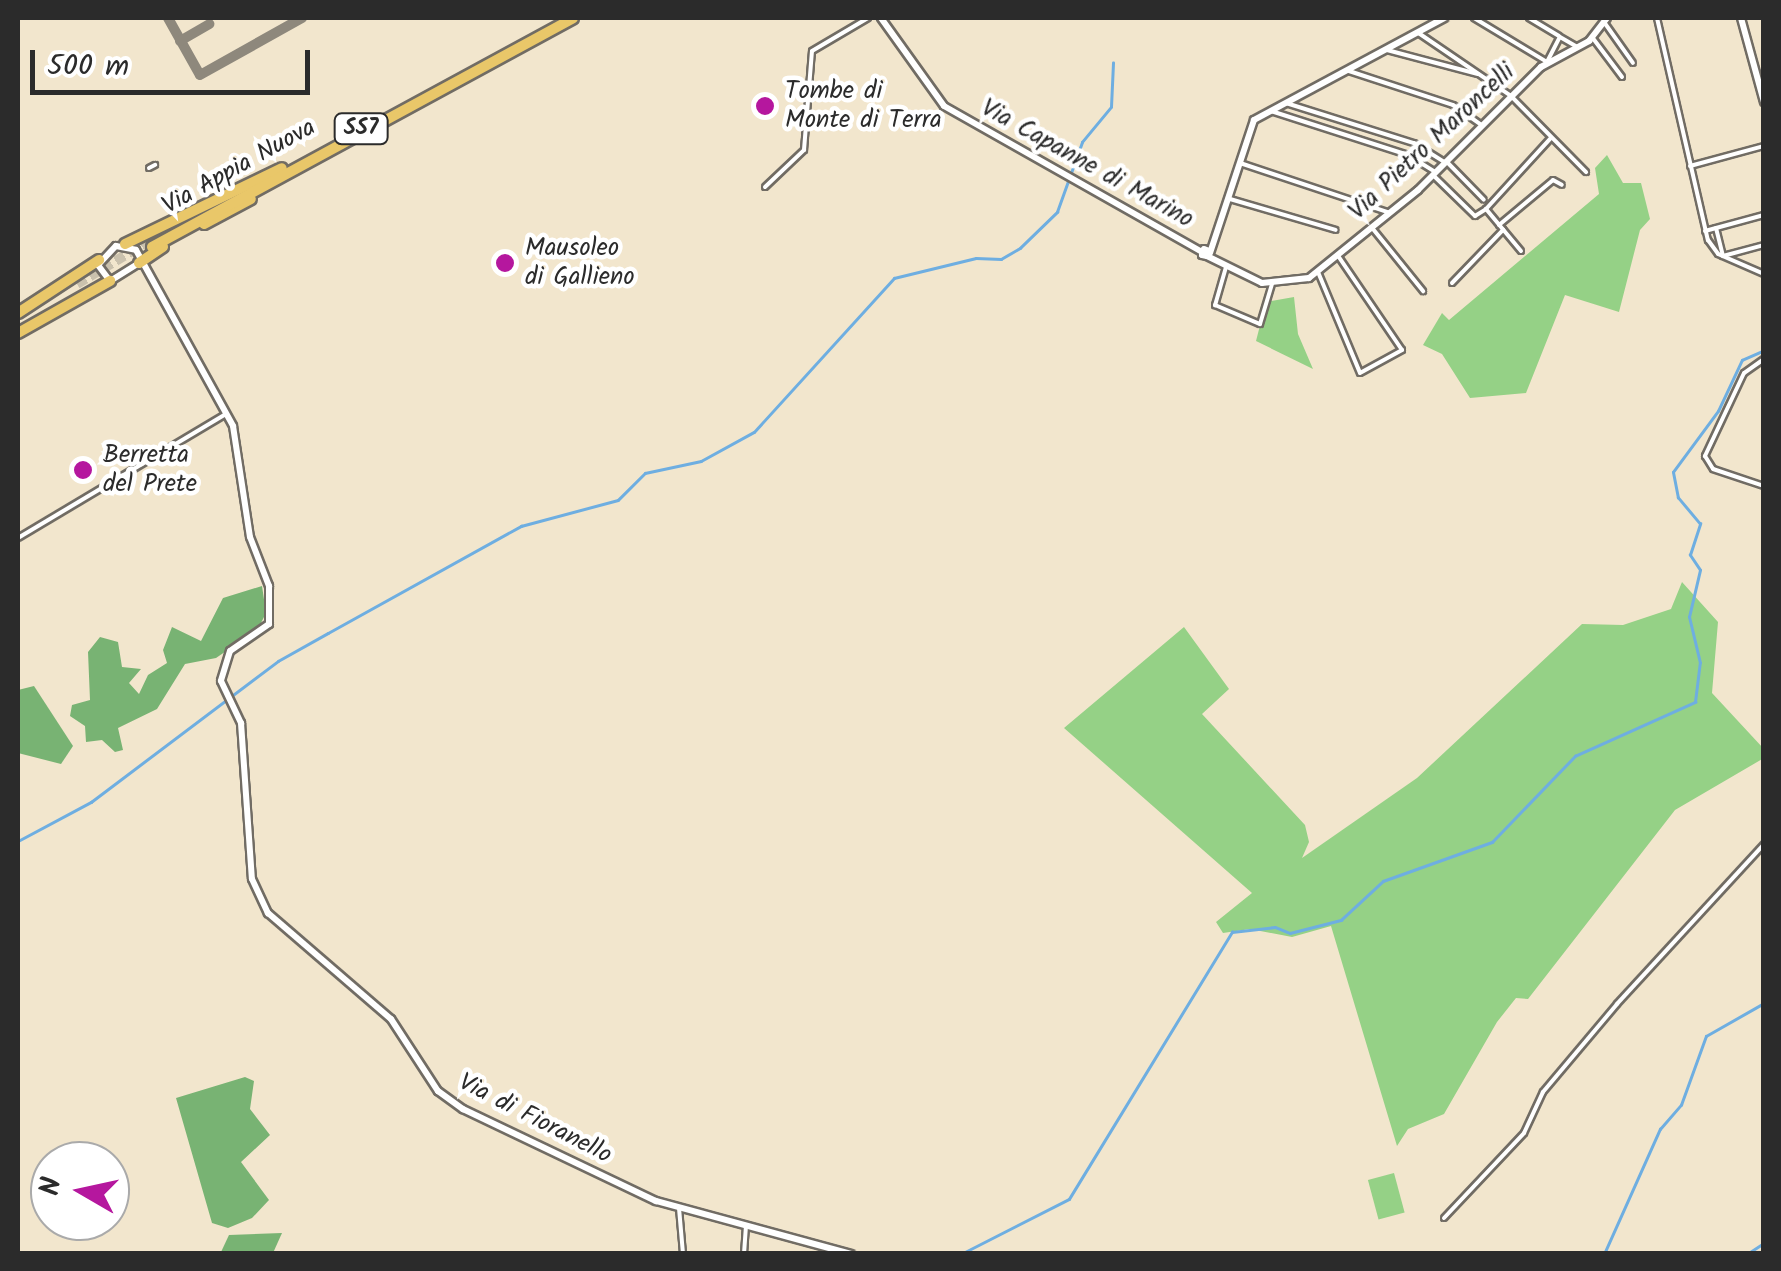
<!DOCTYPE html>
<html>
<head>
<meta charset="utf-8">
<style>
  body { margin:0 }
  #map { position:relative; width:1781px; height:1271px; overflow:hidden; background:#f2e6cd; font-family:Kalam,sans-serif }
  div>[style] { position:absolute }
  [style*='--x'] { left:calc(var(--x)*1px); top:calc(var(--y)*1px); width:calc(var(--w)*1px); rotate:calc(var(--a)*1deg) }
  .green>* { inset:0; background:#95d186; transform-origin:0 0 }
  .forest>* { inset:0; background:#78b373 }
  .stream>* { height:2.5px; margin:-1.25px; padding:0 1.25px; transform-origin:1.25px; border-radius:1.25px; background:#6eaee1 }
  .taxiway>* { height:10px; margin:-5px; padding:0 5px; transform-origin:5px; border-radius:5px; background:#8e887c }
  .primary-tunnel>* { height:10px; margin-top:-5px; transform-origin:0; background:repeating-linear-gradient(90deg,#cac1ad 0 10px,transparent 0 15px) }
  .roads { filter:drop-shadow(2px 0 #716c64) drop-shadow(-2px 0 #716c64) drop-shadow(0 2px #716c64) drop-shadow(0 -2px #716c64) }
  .minor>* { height:4px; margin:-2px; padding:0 2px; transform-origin:2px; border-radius:2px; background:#fff }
  .tertiary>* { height:6px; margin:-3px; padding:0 3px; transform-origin:3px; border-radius:3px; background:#fff }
  .primary>* { height:10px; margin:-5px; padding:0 5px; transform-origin:5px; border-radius:5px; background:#e9c769 }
  .dots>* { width:28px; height:28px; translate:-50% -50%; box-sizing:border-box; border:5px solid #fff; border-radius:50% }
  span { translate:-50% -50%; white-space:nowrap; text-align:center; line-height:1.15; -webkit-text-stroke:9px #fff; paint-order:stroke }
  .shield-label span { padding:2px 8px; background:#fff; border:2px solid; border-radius:8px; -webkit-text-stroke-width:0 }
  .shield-label { font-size:22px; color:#2b2b2b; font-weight:700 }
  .poi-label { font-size:25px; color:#2b2b2b }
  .left { translate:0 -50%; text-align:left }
  .street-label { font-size:25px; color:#2b2b2b }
  .frame { position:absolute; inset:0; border:20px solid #2b2b2b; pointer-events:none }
  .north { position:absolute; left:30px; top:1141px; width:100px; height:100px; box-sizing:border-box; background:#fff; border:2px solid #aaa; border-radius:50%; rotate:279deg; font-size:28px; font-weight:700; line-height:40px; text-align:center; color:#2b2b2b }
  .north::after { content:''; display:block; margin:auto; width:35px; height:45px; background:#b5179e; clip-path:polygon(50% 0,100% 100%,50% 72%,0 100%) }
  .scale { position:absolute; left:30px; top:50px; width:280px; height:45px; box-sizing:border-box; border:5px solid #2b2b2b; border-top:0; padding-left:12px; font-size:30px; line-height:35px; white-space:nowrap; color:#2b2b2b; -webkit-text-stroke:8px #fff; paint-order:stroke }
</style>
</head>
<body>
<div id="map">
  <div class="green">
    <div style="clip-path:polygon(1607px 155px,1623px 183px,1641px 183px,1650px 219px,1640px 230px,1619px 312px,1565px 295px,1526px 393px,1470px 398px,1442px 354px,1423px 345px,1442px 313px,1449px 320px,1599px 194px,1595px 168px)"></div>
    <div style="clip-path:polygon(1294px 297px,1298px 334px,1313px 369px,1256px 341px,1266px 302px)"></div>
    <div style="clip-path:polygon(1682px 582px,1718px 622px,1712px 693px,1763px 748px,1764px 758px,1675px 810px,1528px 999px,1516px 998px,1497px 1022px,1444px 1114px,1408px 1129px,1397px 1146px,1331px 926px,1292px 937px,1250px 929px,1223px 933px,1216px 922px,1252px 893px,1064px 728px,1184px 627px,1229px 689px,1202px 714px,1305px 825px,1309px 842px,1302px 858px,1417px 778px,1582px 624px,1623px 625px,1671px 609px)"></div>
    <div style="left:1394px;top:1173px;width:41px;height:27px;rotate:75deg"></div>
  </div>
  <div class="forest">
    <div style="clip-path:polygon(262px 586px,266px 613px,258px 629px,216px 658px,185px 664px,157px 709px,118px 728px,123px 750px,115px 752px,102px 740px,86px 742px,85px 726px,70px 716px,72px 705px,90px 700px,88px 652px,100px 637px,118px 642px,122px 667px,141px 669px,129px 683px,139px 694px,148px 675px,167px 663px,163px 650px,172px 627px,201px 641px,223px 598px)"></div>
    <div style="clip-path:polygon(34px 686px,73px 746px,61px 764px,18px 753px,18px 690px)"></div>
    <div style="clip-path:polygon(245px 1077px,254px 1081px,250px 1109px,270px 1135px,241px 1162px,269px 1200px,252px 1218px,228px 1228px,212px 1223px,176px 1098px)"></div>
    <div style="clip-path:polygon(282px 1233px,273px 1253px,221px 1252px,229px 1235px)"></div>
  </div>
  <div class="stream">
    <div style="--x:18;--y:841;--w:83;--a:-28.1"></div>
    <div style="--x:91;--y:802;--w:234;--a:-37"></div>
    <div style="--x:278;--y:661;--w:57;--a:-29.2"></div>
    <div style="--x:328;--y:633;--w:221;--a:-29"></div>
    <div style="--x:521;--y:526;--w:100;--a:-15"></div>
    <div style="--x:618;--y:500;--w:38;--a:-45"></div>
    <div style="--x:645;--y:473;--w:57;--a:-12.1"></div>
    <div style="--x:701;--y:461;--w:60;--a:-28.7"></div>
    <div style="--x:754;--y:432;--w:208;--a:-47.7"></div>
    <div style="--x:894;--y:278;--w:84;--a:-13.7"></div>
    <div style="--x:976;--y:258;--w:25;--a:2"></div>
    <div style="--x:1001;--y:259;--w:22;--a:-30"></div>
    <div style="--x:1020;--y:248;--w:52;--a:-44.2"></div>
    <div style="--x:1057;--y:212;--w:74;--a:-70.3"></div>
    <div style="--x:1082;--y:142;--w:45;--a:-50.4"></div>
    <div style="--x:1111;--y:107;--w:44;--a:-87.4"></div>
    <div style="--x:961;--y:1254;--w:121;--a:-27"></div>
    <div style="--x:1069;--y:1199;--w:313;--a:-58.6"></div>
    <div style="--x:1232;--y:932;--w:43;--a:-6.6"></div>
    <div style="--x:1275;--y:927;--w:16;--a:22"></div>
    <div style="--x:1290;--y:933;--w:53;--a:-14.3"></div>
    <div style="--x:1341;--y:920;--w:57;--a:-42.9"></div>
    <div style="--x:1383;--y:881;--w:116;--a:-19.7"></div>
    <div style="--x:1492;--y:842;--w:120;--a:-46"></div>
    <div style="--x:1575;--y:756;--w:132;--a:-24.2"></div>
    <div style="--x:1695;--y:702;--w:39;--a:-83"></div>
    <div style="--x:1700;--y:663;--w:47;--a:-103.4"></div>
    <div style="--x:1689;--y:617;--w:48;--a:-76.8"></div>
    <div style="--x:1700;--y:570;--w:18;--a:-124"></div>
    <div style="--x:1690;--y:555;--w:33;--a:-72"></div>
    <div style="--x:1700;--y:524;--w:34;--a:-130"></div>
    <div style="--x:1678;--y:498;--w:26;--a:-101"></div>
    <div style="--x:1673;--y:472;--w:76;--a:-53.6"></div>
    <div style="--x:1718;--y:411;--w:56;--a:-64.8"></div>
    <div style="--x:1742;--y:360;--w:24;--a:-24"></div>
    <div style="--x:1604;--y:1254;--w:137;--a:-65.9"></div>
    <div style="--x:1660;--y:1129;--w:32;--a:-49"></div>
    <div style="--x:1681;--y:1105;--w:73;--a:-70.1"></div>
    <div style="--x:1706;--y:1036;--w:67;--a:-29.6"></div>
    <div style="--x:1747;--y:1254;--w:20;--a:-33"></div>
  </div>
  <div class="taxiway">
    <div style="--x:168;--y:18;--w:65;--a:60.7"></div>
    <div style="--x:200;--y:75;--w:117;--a:-29.2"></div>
    <div style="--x:180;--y:41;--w:34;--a:-30"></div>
  </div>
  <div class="primary-tunnel">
    <div style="--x:77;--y:284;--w:84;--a:-30.8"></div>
  </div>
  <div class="roads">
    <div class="minor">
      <div style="--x:1474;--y:18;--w:85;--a:31.1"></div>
      <div style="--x:1547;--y:62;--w:28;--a:-63"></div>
      <div style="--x:1560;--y:37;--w:20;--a:30"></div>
      <div style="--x:1529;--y:18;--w:35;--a:31"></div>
      <div style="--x:1657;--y:18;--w:228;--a:77.1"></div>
      <div style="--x:1708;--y:240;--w:17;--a:54"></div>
      <div style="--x:1718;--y:254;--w:50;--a:23.5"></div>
      <div style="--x:1604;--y:22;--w:50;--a:54.7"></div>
      <div style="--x:1417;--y:32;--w:114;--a:34.2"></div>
      <div style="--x:1511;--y:96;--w:107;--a:45.4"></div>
      <div style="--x:1592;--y:37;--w:50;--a:53.1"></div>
      <div style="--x:1387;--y:50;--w:94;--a:14.8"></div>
      <div style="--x:1349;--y:71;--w:109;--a:18.1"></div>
      <div style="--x:1453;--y:105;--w:35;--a:35"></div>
      <div style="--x:1286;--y:103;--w:134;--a:17.4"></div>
      <div style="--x:1414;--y:143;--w:36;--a:32"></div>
      <div style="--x:1271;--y:111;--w:144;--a:17.8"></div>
      <div style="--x:1408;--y:155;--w:31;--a:32"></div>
      <div style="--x:1446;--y:161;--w:54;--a:45.7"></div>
      <div style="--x:1240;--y:163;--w:158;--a:18.4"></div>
      <div style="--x:1690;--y:166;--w:77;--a:-15.1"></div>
      <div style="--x:149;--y:168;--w:7;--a:-27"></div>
      <div style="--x:1435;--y:177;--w:56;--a:44.3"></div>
      <div style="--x:1475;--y:216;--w:13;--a:-32"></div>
      <div style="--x:765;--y:187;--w:54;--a:-43.5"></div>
      <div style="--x:804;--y:150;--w:99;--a:-85.4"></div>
      <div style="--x:812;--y:51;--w:65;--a:-30.5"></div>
      <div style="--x:1230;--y:199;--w:110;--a:16.3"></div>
      <div style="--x:1499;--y:225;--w:70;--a:-39.8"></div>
      <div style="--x:1553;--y:180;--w:10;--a:29"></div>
      <div style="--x:1716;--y:228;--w:29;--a:76"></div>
      <div style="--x:1723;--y:256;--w:42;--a:-15"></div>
      <div style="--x:1373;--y:229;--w:80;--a:51.1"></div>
      <div style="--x:1705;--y:231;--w:61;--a:-15.2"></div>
      <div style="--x:1521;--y:251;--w:55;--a:-129.8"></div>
      <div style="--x:1486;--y:209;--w:95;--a:-47.6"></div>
      <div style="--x:1226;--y:267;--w:40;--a:106"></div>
      <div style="--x:1215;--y:305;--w:49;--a:22.9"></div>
      <div style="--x:1260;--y:324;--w:42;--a:-73.3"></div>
      <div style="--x:1318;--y:272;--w:109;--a:67.4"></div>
      <div style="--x:1360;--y:373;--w:48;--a:-28.7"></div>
      <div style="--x:1402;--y:350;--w:114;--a:-124.2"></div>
      <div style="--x:1452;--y:283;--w:74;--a:-46.1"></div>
      <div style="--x:1764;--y:359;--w:24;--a:145"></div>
      <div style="--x:1744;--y:373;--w:92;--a:115.2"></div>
      <div style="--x:1705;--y:456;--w:15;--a:58"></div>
      <div style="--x:1713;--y:469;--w:54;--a:18.4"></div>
      <div style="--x:18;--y:538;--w:240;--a:-30.8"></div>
      <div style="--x:679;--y:1208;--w:46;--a:85"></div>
      <div style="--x:1444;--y:1218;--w:117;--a:-46.7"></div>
      <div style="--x:1524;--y:1133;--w:45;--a:-65.1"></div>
      <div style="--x:1543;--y:1092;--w:115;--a:-49.9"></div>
      <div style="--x:1617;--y:1004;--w:217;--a:-47.4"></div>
      <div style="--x:744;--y:1254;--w:29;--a:-86"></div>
    </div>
    <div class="tertiary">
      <div style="--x:881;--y:18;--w:108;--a:54.4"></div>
      <div style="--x:944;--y:106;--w:296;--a:29.5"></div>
      <div style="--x:1741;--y:18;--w:87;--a:74.7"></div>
      <div style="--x:1204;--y:249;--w:5;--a:22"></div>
      <div style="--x:1209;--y:251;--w:5;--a:112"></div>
      <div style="--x:1207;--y:256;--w:5;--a:-169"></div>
      <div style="--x:1202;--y:255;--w:6;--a:-72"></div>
      <div style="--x:1210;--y:253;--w:140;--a:-71.7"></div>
      <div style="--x:1254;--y:120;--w:216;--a:-28.2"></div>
      <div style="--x:1207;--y:256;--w:61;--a:26.1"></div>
      <div style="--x:1262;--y:283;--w:47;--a:-6.1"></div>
      <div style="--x:1309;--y:278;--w:140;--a:-38.9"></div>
      <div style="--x:1418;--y:190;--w:174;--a:-45"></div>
      <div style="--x:1541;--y:67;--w:55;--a:-28.4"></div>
      <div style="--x:1589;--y:41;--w:29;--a:-52"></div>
      <div style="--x:139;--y:263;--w:34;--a:148"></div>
      <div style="--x:110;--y:281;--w:20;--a:-127"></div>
      <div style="--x:98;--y:265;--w:26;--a:-47"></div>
      <div style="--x:116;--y:246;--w:20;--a:11"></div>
      <div style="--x:136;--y:250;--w:201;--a:61.1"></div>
      <div style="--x:233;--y:426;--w:112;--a:81.3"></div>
      <div style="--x:250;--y:537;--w:53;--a:68.8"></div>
      <div style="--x:269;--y:586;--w:38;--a:90"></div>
      <div style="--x:269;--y:624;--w:47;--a:145.3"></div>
      <div style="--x:230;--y:651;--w:31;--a:107"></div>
      <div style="--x:221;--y:681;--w:47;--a:64.5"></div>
      <div style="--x:241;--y:723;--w:156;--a:86"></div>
      <div style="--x:252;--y:879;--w:38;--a:65"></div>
      <div style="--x:268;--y:913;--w:162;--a:40.8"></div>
      <div style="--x:391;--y:1019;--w:86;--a:56.9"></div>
      <div style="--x:438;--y:1091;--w:31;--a:36"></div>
      <div style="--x:463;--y:1109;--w:214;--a:25.5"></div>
      <div style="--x:656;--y:1201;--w:202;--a:15.2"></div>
    </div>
    <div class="primary">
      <div style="--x:204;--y:224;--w:53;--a:-28"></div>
      <div style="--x:125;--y:244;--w:174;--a:-25.8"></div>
      <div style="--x:152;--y:247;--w:479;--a:-28.5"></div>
      <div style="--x:139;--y:263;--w:29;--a:-34"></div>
      <div style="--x:18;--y:313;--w:97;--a:-33.2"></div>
      <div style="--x:18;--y:333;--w:106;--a:-29.5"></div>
    </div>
  </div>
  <div class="dots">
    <div style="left:765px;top:106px;background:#b5179e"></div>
    <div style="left:505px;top:263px;background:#b5179e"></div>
    <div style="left:83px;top:470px;background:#b5179e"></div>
  </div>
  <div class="shield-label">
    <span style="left:361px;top:129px">SS7</span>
  </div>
  <div class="poi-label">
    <span class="left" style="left:785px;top:106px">Tombe di<br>Monte di Terra</span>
    <span class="left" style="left:525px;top:263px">Mausoleo<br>di Gallieno</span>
    <span class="left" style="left:103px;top:470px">Berretta<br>del Prete</span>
  </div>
  <div class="street-label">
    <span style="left:1432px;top:142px;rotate:-43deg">Via Pietro Maroncelli</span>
    <span style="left:1087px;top:164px;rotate:29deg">Via Capanne di Marino</span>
    <span style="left:239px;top:167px;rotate:-29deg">Via Appia Nuova</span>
    <span style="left:535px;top:1119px;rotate:27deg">Via di Fioranello</span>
  </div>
  <div class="frame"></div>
  <div class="north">N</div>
  <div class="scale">500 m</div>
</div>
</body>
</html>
